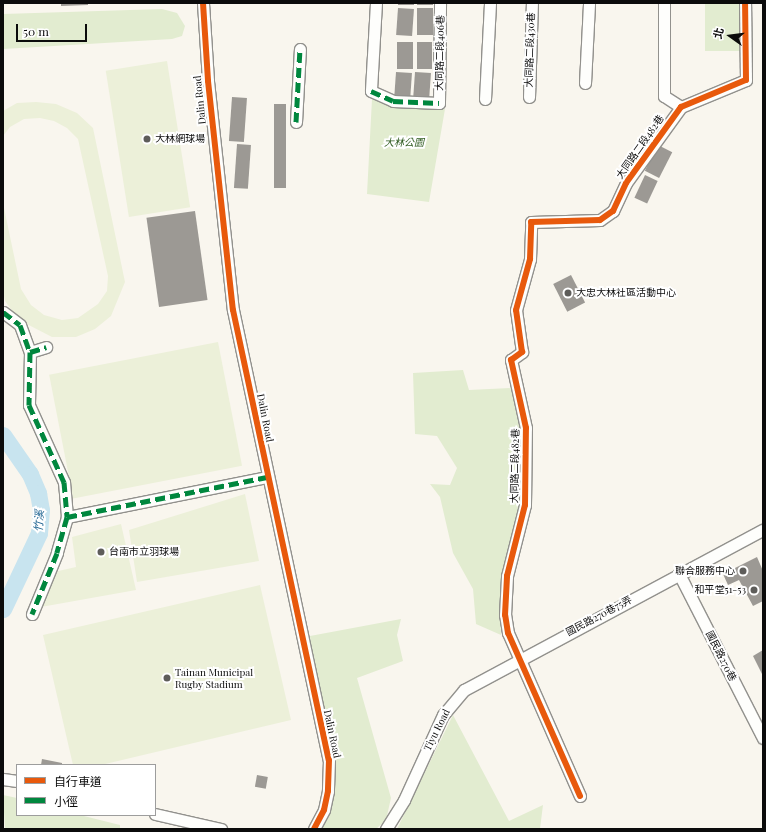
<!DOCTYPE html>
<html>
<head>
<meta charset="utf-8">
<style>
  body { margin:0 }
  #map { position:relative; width:766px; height:832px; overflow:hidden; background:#f9f6ee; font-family:"Playfair Display","Noto Sans TC",serif }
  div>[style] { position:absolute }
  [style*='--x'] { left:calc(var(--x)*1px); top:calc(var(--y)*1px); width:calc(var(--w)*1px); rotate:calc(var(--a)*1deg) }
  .green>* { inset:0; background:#e2ecd0; transform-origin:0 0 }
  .pitch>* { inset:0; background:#ecf0d9; transform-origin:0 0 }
  .river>* { height:17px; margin:-8.5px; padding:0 8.5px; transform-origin:8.5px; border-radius:8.5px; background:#c8e4ef }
  .building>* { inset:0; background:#9c9994; transform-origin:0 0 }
  .roads { filter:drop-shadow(1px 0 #92918d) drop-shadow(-1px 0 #92918d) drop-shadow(0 1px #92918d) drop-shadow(0 -1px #92918d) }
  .street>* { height:11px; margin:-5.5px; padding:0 5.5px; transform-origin:5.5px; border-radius:5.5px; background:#fefefc }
  .quiet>* { height:5px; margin-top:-2.5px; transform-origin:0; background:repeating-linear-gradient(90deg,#00873e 0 10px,transparent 0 15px) }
  .cycleway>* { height:6px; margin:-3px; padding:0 3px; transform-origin:3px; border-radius:3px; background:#e8590c }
  .dots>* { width:11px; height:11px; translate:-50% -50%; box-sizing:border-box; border:2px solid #fff; border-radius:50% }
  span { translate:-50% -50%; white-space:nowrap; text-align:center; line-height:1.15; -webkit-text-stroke:4px #fff; paint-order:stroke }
  .street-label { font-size:10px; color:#0b0b0b }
  .poi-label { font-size:10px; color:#0b0b0b }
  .left { translate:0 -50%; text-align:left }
  .right { translate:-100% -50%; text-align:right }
  .park-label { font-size:10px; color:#305c21; font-style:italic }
  .water-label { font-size:11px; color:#1f6491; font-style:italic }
  .frame { position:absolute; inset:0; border:4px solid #0b0b0b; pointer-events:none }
  .legend { position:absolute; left:16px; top:764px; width:140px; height:52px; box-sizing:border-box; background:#fff; border:1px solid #9d9d9d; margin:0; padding:5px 7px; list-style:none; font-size:12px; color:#0b0b0b }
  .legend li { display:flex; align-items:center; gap:8px; height:20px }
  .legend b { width:20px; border:1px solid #9d9d9d }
  .north { position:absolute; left:710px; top:16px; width:40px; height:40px; -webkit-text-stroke:3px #fff; paint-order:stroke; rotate:284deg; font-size:11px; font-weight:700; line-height:16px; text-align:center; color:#0b0b0b }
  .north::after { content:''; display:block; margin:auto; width:14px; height:18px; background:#0b0b0b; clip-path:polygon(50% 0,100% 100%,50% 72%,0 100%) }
  .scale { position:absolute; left:16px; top:24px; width:71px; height:18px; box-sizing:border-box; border:2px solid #0b0b0b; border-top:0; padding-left:5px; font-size:12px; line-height:14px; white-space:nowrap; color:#0b0b0b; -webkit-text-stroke:3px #fff; paint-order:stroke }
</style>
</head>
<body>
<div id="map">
  <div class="green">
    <div style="left:705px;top:3px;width:35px;height:48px"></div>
    <div style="clip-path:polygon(162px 9px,177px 13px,185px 26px,182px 36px,172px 39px,3px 49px,3px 14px)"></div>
    <div style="clip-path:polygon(372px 99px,391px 106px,445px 109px,429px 202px,367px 194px)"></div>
    <div style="clip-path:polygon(463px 370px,469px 390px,512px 388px,524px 430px,523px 504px,503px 574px,500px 610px,501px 635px,476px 624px,473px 589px,453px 553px,440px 497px,430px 484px,450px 485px,457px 468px,437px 436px,415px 434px,413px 373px)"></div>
    <div style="clip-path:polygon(401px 619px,397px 635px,403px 661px,357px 678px,391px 798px,386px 820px,376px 829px,320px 829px,328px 810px,310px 636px)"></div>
    <div style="clip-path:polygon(453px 715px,509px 821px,543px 805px,540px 829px,397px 829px)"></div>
    <div style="clip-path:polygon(3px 795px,17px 798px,17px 815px,80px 815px,120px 825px,120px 829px,5px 829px)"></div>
  </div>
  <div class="pitch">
    <div style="left:167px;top:61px;width:148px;height:62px;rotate:81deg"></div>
    <div style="clip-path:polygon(36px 102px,56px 104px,77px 113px,93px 128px,125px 282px,111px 316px,95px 329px,76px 337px,52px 337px,19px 320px,5px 301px,3px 291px,3px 203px,21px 289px,31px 305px,44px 315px,62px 320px,78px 318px,98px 304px,107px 291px,108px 276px,78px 139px,67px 128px,54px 121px,40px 118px,24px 119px,10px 127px,3px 136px,3px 111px,17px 103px)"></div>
    <div style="left:218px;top:342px;width:126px;height:172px;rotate:79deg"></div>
    <div style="clip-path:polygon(245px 494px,259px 561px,137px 582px,129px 530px)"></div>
    <div style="clip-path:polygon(121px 524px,136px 590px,41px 607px,54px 572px,76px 567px,72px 537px)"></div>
    <div style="clip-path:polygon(260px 585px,291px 720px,101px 765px,73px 765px,43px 635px)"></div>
  </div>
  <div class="river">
    <div style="--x:3;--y:435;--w:47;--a:55.3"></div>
    <div style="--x:30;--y:474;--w:21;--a:67"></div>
    <div style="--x:38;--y:493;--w:17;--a:80"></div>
    <div style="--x:41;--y:510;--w:23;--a:95"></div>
    <div style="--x:39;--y:533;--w:84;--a:115.3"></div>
  </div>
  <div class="building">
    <div style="clip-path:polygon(61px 3px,88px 3px,88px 5px,61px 6px)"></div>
    <div style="left:398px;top:3px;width:16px;height:2px"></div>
    <div style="left:417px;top:3px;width:16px;height:2px"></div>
    <div style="left:398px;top:8px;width:16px;height:27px;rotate:4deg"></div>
    <div style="left:417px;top:8px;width:16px;height:27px"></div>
    <div style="left:397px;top:42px;width:16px;height:27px"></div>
    <div style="left:417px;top:42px;width:15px;height:27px"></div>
    <div style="left:396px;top:72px;width:16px;height:27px;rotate:4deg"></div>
    <div style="left:415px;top:72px;width:16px;height:27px;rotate:4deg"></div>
    <div style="left:232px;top:97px;width:15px;height:44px;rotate:4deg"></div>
    <div style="left:274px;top:104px;width:12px;height:84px"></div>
    <div style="left:237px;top:144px;width:14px;height:44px;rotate:4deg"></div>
    <div style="left:658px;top:145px;width:16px;height:29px;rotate:27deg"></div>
    <div style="left:645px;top:175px;width:14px;height:25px;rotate:25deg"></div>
    <div style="left:195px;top:211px;width:90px;height:49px;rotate:82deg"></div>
    <div style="left:571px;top:275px;width:31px;height:20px;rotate:63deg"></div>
    <div style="clip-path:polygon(757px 557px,763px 571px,763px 601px,753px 606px,739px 580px,728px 585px,723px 574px)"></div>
    <div style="clip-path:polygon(763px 650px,763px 676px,753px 656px)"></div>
    <div style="clip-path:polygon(42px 759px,62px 763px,62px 765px,41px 765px)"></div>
    <div style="left:257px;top:775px;width:11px;height:12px;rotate:10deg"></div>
  </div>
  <div class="roads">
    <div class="street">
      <div style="--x:203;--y:3;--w:78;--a:86.3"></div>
      <div style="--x:208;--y:81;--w:230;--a:83.8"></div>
      <div style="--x:233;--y:310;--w:460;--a:78"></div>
      <div style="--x:329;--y:760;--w:31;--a:92"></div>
      <div style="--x:328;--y:791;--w:19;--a:102"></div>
      <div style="--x:324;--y:810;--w:21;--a:118"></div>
      <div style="--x:376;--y:3;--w:88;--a:93.3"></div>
      <div style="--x:371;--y:91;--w:24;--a:24"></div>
      <div style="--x:393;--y:101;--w:46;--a:2.5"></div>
      <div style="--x:439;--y:103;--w:100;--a:-89.4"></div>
      <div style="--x:664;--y:3;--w:93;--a:90"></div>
      <div style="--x:664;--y:96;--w:20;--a:33"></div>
      <div style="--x:585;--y:83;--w:80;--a:-87.1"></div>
      <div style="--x:529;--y:97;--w:94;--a:-88.2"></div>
      <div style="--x:485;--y:99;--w:96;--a:-87"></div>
      <div style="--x:296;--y:122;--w:73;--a:-86.9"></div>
      <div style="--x:3;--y:312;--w:21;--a:37"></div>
      <div style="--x:20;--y:325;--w:29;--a:70"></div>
      <div style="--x:30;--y:352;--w:53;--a:91.1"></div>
      <div style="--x:29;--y:405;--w:85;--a:65.6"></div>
      <div style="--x:64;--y:482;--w:35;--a:85"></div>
      <div style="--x:67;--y:517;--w:37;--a:106"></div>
      <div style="--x:57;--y:553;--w:66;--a:112.3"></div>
      <div style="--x:30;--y:352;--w:17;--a:-17"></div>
      <div style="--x:67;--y:517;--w:204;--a:-11.3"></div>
      <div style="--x:679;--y:574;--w:184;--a:62.9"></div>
      <div style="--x:3;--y:779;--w:14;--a:8"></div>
      <div style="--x:580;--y:796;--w:178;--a:-113.8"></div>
      <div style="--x:508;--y:633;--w:18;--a:-99"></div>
      <div style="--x:505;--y:615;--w:39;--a:-87"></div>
      <div style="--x:507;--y:576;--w:73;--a:-75.8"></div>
      <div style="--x:525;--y:505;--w:77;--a:-89.3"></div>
      <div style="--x:526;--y:428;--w:70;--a:-102.4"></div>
      <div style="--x:511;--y:360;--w:14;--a:-36"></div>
      <div style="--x:522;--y:352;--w:42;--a:-98.1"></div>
      <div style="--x:516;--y:310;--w:53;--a:-74.6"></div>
      <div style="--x:530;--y:259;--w:37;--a:-88"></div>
      <div style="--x:531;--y:222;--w:69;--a:-1.7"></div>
      <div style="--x:600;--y:220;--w:16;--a:-35"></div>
      <div style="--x:613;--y:211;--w:31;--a:-65"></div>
      <div style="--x:626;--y:183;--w:94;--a:-54.1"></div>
      <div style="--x:681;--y:107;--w:70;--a:-22.6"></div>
      <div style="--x:746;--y:80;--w:77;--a:-90.7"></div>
      <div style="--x:155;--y:814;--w:68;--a:12.8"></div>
      <div style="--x:386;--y:829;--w:34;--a:-58"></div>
      <div style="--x:404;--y:800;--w:94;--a:-65.4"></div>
      <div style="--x:443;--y:715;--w:33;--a:-50"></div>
      <div style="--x:464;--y:690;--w:339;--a:-28.2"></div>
    </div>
  </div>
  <div class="quiet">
    <div style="--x:371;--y:91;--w:24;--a:24"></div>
    <div style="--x:393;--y:101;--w:46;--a:2.5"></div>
    <div style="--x:296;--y:122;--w:73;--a:-86.9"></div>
    <div style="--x:3;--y:312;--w:21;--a:37"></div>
    <div style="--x:20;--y:325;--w:29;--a:70"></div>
    <div style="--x:30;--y:352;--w:53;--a:91.1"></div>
    <div style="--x:29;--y:405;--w:85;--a:65.6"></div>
    <div style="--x:64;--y:482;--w:35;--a:85"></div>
    <div style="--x:67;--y:517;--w:37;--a:106"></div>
    <div style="--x:57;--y:553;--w:66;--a:112.3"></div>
    <div style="--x:30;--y:352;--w:17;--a:-17"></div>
    <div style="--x:67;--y:517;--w:204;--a:-11.3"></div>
  </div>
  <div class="cycleway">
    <div style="--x:203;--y:3;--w:78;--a:86.3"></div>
    <div style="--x:208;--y:81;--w:230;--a:83.8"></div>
    <div style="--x:233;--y:310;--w:460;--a:78"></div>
    <div style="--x:329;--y:760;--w:31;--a:92"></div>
    <div style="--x:328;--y:791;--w:19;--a:102"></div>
    <div style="--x:324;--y:810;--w:21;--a:118"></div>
    <div style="--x:580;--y:796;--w:178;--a:-113.8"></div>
    <div style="--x:508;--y:633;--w:18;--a:-99"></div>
    <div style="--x:505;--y:615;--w:39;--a:-87"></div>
    <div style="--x:507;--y:576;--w:73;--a:-75.8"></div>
    <div style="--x:525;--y:505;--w:77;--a:-89.3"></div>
    <div style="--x:526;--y:428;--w:70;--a:-102.4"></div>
    <div style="--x:511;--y:360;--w:14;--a:-36"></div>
    <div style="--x:522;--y:352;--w:42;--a:-98.1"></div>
    <div style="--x:516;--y:310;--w:53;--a:-74.6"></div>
    <div style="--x:530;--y:259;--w:37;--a:-88"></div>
    <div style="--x:531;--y:222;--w:69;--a:-1.7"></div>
    <div style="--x:600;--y:220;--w:16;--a:-35"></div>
    <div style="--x:613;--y:211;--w:31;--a:-65"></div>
    <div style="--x:626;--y:183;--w:94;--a:-54.1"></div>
    <div style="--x:681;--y:107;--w:70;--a:-22.6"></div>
    <div style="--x:746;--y:80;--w:77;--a:-90.7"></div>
  </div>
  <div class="dots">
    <div style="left:147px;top:139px;background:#5e5d5a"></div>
    <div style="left:568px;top:293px;background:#5e5d5a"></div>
    <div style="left:101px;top:552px;background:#5e5d5a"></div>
    <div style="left:743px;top:571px;background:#5e5d5a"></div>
    <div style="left:754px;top:590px;background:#5e5d5a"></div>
    <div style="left:167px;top:678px;background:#5e5d5a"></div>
  </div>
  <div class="street-label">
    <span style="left:530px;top:50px;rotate:-88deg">大同路二段430巷</span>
    <span style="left:440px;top:53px;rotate:-89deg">大同路二段406巷</span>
    <span style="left:200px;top:100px;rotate:-96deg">Dalin Road</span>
    <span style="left:640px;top:147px;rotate:-55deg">大同路二段482巷</span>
    <span style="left:265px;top:418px;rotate:79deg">Dalin Road</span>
    <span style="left:515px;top:466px;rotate:-89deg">大同路二段482巷</span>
    <span style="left:599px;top:616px;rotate:-28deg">國民路270巷75弄</span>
    <span style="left:721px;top:656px;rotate:63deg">國民路270巷</span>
    <span style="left:437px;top:730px;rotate:-63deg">Tiyu Road</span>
    <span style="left:332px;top:734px;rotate:78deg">Dalin Road</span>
  </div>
  <div class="poi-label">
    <span class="left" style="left:155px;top:139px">大林網球場</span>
    <span class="left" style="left:576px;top:293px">大忠大林社區活動中心</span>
    <span class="left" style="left:109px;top:552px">台南市立羽球場</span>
    <span class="right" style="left:735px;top:571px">聯合服務中心</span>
    <span class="right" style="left:746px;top:590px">和平堂51-53</span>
    <span class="left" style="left:175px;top:678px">Tainan Municipal<br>Rugby Stadium</span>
  </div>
  <div class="park-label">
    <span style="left:404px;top:143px">大林公園</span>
  </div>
  <div class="water-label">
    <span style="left:39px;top:521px;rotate:-86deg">竹溪</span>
  </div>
  <div class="frame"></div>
  <ul class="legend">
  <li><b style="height:5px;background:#e8590c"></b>自行車道</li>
  <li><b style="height:5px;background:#00873e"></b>小徑</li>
  </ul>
  <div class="north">北</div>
  <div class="scale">50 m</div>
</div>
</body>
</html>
